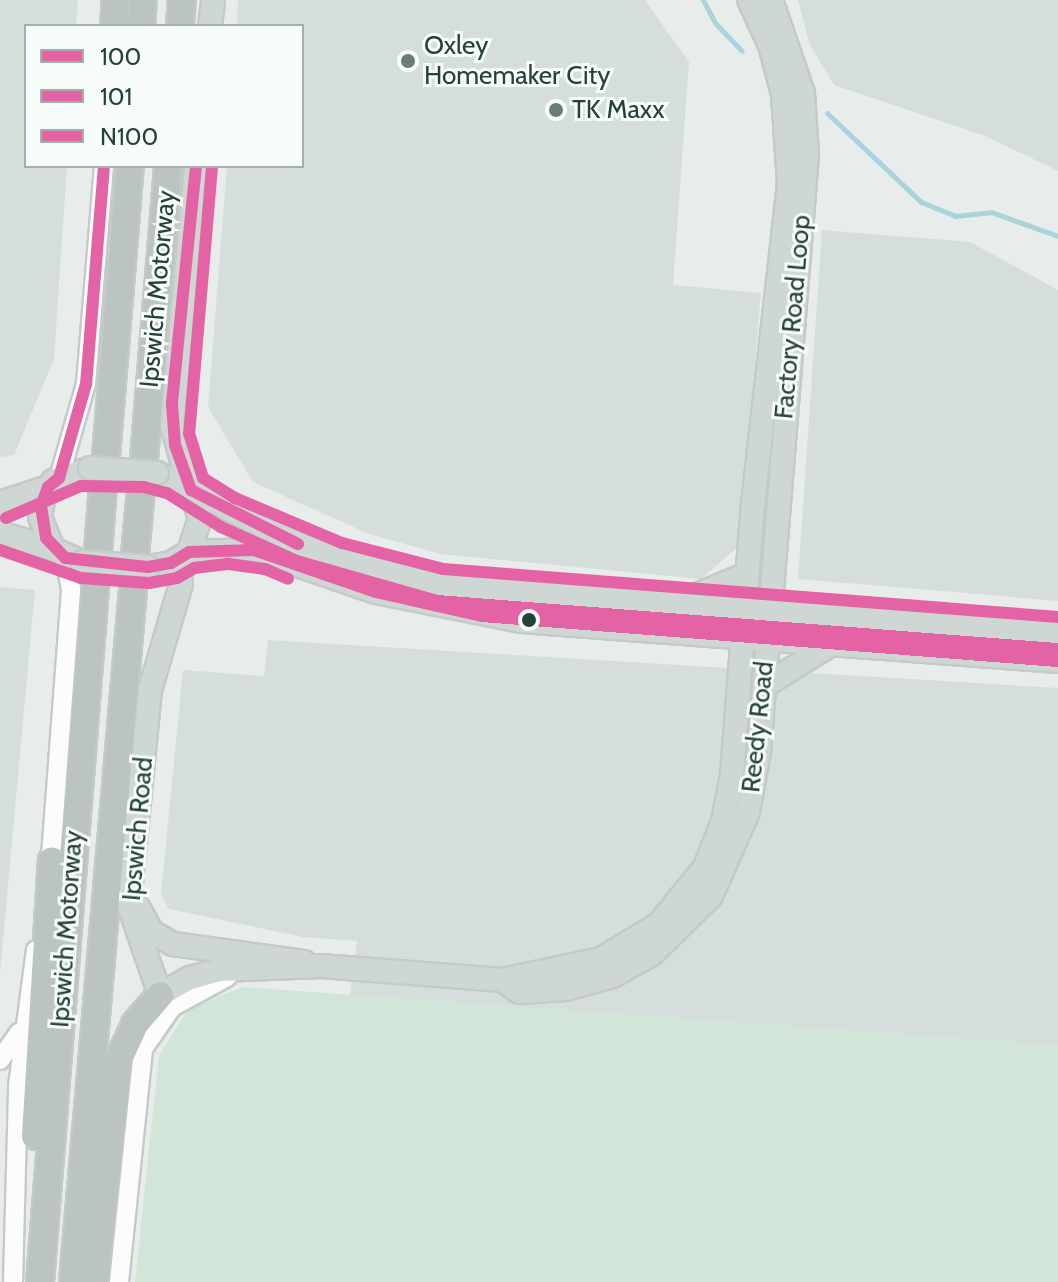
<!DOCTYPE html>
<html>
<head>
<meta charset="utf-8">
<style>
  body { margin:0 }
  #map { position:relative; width:1058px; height:1282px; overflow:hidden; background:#e8edeb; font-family:Cabin,sans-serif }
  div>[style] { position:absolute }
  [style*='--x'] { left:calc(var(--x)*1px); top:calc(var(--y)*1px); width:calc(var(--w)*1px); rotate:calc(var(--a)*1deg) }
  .built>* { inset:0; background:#d6dedb }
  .green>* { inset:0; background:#d1e6d8 }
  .stream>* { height:5px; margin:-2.5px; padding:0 2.5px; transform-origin:2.5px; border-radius:2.5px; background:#a9d4db }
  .roads { filter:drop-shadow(2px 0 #c5cac8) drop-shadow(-2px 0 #c5cac8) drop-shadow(0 2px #c5cac8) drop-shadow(0 -2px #c5cac8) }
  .minor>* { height:18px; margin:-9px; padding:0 9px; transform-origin:9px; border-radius:9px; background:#fcfcfc }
  .major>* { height:22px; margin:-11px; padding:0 11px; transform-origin:11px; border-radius:11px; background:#cfd7d5 }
  .highway>* { height:26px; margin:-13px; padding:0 13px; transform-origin:13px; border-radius:13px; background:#bcc4c2 }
  .bridges { filter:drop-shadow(2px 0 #c3ccc9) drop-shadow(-2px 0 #c3ccc9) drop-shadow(0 2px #c3ccc9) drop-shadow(0 -2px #c3ccc9) }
  .major-bridge>* { height:22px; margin:-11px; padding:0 11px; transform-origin:11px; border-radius:11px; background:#cfd7d5 }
  .bus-1>* { height:12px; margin:-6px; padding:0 6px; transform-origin:6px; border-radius:6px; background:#e463a4 }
  .bus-2>* { height:12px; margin:-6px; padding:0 6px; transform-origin:6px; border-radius:6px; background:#e463a4 }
  .bus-3>* { height:12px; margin:-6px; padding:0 6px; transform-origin:6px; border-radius:6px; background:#e463a4 }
  .dots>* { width:22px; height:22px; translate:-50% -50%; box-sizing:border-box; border:4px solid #f7fbf9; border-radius:50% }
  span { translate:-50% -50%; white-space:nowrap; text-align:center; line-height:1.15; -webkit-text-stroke:6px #f7fbf9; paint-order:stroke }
  .poi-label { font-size:26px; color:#24423a }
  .left { translate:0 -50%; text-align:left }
  .street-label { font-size:26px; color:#24423a }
  .legend { position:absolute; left:24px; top:24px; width:280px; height:144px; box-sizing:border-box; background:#f7fbf9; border:2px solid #a3b1ad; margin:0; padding:10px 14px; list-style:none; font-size:24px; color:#24423a }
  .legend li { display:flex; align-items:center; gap:16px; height:40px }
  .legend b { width:40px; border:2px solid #a3b1ad }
</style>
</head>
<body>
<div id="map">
  <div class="built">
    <div style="clip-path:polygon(0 0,78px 0,76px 26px,26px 26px,26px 166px,67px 166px,54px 359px,14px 455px,0 457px)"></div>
    <div style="clip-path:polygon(238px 0,645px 0,689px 62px,673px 285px,761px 293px,739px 546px,701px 579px,440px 554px,369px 534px,253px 482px,208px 407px,227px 166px,302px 166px,302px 26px,237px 26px)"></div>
    <div style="clip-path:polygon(798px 0,1058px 0,1058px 171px,985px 136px,834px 85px,809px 43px)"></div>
    <div style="clip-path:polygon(822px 230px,970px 242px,1058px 290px,1058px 601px,798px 579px)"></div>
    <div style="clip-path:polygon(0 587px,35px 590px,0 973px)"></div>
    <div style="clip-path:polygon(268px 640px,1058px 688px,1058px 1046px,350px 995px,357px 941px,303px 937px,169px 909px,161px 894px,183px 670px,264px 676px)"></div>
  </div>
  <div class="green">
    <div style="clip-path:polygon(243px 987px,1058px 1046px,1058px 1282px,135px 1282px,159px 1055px,189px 1008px)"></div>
  </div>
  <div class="stream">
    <div style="--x:703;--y:0;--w:27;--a:62"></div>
    <div style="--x:716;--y:24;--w:37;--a:46"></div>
    <div style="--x:827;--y:113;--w:129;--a:43.4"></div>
    <div style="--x:921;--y:202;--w:37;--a:22"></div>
    <div style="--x:955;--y:216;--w:36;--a:-6"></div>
    <div style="--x:991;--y:212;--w:71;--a:19.7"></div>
  </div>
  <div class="roads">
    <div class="minor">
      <div style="--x:59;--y:478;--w:98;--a:-74"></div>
      <div style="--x:86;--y:384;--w:219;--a:-85.3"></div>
      <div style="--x:50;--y:870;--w:282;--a:-85.7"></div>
      <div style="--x:71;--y:589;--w:32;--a:-101"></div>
      <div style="--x:0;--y:1060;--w:33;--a:-55"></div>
      <div style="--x:13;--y:1282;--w:196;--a:-88.5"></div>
      <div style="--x:18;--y:1086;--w:137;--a:-82.5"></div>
      <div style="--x:119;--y:1282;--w:234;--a:-84.1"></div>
      <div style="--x:143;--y:1049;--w:51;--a:-55.4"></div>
      <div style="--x:172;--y:1007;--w:63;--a:-28.6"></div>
    </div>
    <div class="major">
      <div style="--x:210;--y:26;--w:26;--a:-83"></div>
      <div style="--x:190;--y:489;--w:66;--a:-105.9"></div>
      <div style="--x:172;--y:426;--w:261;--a:-84.7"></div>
      <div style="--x:191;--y:490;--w:125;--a:26.6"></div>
      <div style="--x:303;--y:546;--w:142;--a:15.9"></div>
      <div style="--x:440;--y:585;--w:620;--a:4.44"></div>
      <div style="--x:0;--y:503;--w:51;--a:-18.4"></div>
      <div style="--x:0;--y:533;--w:55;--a:16.8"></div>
      <div style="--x:189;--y:552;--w:65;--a:-1.8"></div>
      <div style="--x:254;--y:550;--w:129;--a:19"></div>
      <div style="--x:376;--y:592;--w:148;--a:11.3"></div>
      <div style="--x:521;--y:621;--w:538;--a:4.26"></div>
      <div style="--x:180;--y:560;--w:24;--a:88"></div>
      <div style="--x:181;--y:584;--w:110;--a:106.3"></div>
      <div style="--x:150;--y:690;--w:216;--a:95.6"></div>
      <div style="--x:129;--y:905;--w:95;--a:71"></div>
      <div style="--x:160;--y:995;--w:34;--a:-30"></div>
      <div style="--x:190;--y:978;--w:31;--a:-15"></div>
      <div style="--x:220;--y:970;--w:101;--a:-2.3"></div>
      <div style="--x:321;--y:966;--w:182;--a:4.4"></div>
      <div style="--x:502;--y:980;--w:101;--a:-12"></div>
      <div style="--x:601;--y:959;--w:68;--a:-31.1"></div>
      <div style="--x:659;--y:924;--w:73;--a:-51.1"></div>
      <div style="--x:705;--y:867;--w:49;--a:-68.6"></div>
      <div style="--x:723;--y:821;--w:47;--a:-78.9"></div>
      <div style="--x:732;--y:775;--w:272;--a:-85.6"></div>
      <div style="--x:753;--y:504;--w:323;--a:-83.6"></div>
      <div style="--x:789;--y:183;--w:89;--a:-93.9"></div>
      <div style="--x:783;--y:94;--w:51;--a:-104.9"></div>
      <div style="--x:770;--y:45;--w:50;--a:-115"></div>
      <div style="--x:82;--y:562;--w:32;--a:-156"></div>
      <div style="--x:53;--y:549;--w:35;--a:-112"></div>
      <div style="--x:40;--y:517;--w:22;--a:-80"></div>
      <div style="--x:44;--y:495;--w:17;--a:-57"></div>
      <div style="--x:53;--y:481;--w:39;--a:-19"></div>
      <div style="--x:148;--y:567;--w:23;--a:-10"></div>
      <div style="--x:171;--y:563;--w:21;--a:-31"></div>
      <div style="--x:189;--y:552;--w:35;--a:-72"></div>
      <div style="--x:200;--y:519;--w:30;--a:-107"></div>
      <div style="--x:191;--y:490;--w:38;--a:-153"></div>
      <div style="--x:671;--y:606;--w:82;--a:-22.8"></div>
      <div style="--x:764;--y:686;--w:78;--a:-31.8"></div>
      <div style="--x:138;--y:907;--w:29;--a:61"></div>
      <div style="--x:152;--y:932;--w:24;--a:30"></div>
      <div style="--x:173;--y:944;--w:132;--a:7.8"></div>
      <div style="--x:502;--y:980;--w:21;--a:35"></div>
      <div style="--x:519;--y:992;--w:47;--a:-3.7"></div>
      <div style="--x:566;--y:989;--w:49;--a:-15.5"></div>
      <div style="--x:613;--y:976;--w:45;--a:-29.4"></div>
      <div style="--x:652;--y:954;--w:83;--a:-44.5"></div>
      <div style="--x:711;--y:896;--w:92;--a:-66.2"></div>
      <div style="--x:748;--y:812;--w:61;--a:-79.6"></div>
      <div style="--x:759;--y:752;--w:599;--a:-85.4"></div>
      <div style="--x:807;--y:155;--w:62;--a:-93.7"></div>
      <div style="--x:803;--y:93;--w:98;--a:-109"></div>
    </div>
    <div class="highway">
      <div style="--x:114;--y:26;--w:26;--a:-86"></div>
      <div style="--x:141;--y:26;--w:26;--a:-86"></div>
      <div style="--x:180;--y:26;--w:26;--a:-86"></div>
      <div style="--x:106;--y:456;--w:291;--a:-85.3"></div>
      <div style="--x:144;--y:459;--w:294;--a:-85.3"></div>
      <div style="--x:98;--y:552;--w:66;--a:-85.7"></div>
      <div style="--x:135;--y:555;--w:66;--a:-84.8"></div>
      <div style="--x:35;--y:1136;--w:276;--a:-86.5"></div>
      <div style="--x:40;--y:1282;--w:709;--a:-85.47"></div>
      <div style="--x:73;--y:1282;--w:707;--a:-85.05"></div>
      <div style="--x:95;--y:1282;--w:224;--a:-83.9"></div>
      <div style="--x:119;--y:1059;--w:38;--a:-65"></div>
      <div style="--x:135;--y:1024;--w:38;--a:-49"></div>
    </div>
  </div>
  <div class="bridges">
    <div class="major-bridge">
      <div style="--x:90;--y:468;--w:67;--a:4.3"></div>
      <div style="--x:82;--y:562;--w:66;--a:4.3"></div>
    </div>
  </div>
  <div class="bus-1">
    <div style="--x:104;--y:166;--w:219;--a:94.7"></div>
    <div style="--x:86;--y:384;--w:98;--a:106"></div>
    <div style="--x:59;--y:478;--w:14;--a:141"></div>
    <div style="--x:48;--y:487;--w:20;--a:110"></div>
    <div style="--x:41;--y:506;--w:32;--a:81"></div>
    <div style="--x:46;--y:538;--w:28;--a:46"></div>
    <div style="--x:65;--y:558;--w:83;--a:6.2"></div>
    <div style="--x:148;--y:567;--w:23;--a:-10"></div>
    <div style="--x:171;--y:563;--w:21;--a:-31"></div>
    <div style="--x:189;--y:552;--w:65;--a:-1.8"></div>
    <div style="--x:254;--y:550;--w:129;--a:19"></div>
    <div style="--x:376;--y:592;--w:109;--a:12.8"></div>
    <div style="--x:482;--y:616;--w:578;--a:4.47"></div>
    <div style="--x:196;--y:166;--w:239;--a:95.8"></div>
    <div style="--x:172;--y:404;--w:41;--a:85.8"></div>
    <div style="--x:175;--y:445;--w:48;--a:70.4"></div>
    <div style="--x:191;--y:490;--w:120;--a:26.8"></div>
  </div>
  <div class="bus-2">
    <div style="--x:6;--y:518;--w:82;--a:-23.1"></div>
    <div style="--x:81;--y:486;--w:63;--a:0.9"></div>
    <div style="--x:144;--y:487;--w:24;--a:15"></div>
    <div style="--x:167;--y:493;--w:64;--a:32.2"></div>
    <div style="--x:221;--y:527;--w:83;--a:24.1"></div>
    <div style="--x:297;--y:561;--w:146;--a:15.9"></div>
    <div style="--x:437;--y:601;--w:622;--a:4.43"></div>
    <div style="--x:0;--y:550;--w:86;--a:19.1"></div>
    <div style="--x:81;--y:578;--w:68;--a:4.2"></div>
    <div style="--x:149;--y:583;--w:28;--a:-10"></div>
    <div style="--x:177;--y:578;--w:20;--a:-30"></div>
    <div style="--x:194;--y:568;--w:35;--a:-7"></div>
    <div style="--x:229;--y:564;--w:36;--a:8"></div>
    <div style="--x:265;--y:569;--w:25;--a:23"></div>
  </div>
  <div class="bus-3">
    <div style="--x:212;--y:167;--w:267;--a:94.9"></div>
    <div style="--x:189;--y:433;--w:47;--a:72.7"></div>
    <div style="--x:203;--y:478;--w:38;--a:32"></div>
    <div style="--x:235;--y:498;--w:116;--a:22.8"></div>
    <div style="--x:342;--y:543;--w:104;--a:14.4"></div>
    <div style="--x:443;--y:569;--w:617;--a:4.46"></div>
  </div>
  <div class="dots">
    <div style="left:408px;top:61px;background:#697e78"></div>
    <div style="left:556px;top:110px;background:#697e78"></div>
    <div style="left:529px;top:620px;background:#24423a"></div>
  </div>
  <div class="poi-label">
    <span class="left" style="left:424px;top:61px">Oxley<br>Homemaker City</span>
    <span class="left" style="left:572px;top:110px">TK Maxx</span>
  </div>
  <div class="street-label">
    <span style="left:158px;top:289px;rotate:-85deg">Ipswich Motorway</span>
    <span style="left:793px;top:317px;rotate:-85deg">Factory Road Loop</span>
    <span style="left:758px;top:727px;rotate:-84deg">Reedy Road</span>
    <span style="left:138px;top:829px;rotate:-85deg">Ipswich Road</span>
    <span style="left:67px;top:929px;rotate:-86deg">Ipswich Motorway</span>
  </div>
  <ul class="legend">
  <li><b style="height:10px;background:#e463a4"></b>100</li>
  <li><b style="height:10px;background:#e463a4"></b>101</li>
  <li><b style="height:10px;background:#e463a4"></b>N100</li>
  </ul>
</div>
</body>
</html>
